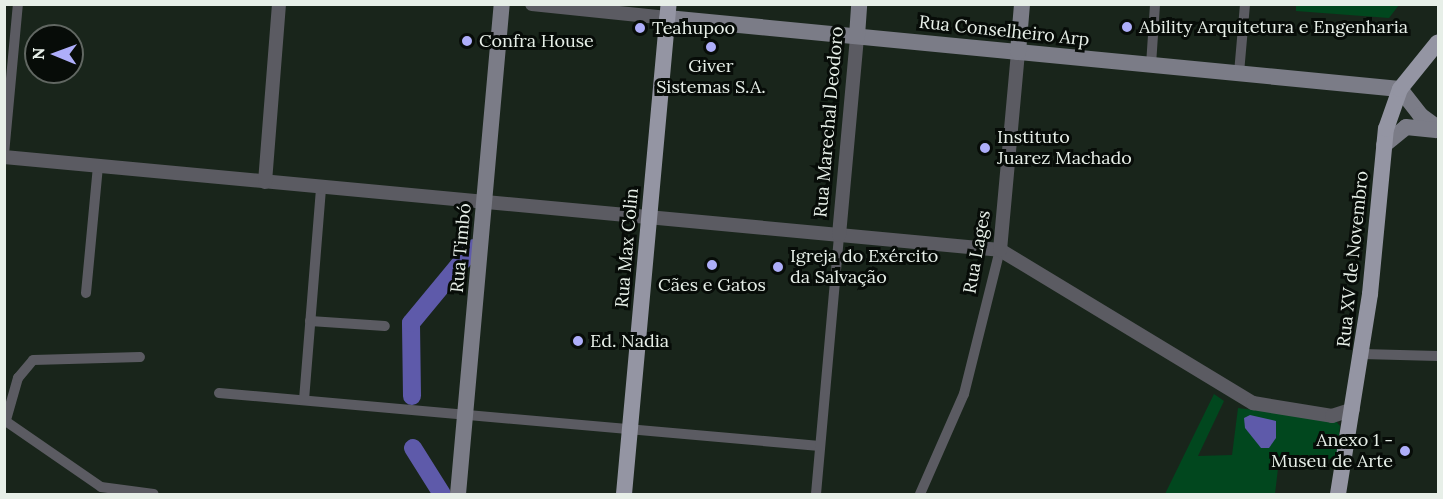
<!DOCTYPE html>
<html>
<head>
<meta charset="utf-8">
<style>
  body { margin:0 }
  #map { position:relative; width:1443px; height:499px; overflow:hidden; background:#19251b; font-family:Lora,serif }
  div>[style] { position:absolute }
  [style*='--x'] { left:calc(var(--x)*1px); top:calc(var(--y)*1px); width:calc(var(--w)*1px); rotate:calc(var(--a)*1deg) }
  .green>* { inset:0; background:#01471e }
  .water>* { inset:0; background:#5e5aaa }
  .river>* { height:18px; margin:-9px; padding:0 9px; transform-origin:9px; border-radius:9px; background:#5e5aaa }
  .minor>* { height:10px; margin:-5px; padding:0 5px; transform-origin:5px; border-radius:5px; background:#5b5b62 }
  .tertiary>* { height:14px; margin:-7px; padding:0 7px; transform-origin:7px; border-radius:7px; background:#5b5b62 }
  .secondary>* { height:16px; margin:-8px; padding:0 8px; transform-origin:8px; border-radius:8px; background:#7b7c87 }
  .primary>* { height:16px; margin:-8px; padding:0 8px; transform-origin:8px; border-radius:8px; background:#9495a3 }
  .dots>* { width:16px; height:16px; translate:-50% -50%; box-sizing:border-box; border:3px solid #070c08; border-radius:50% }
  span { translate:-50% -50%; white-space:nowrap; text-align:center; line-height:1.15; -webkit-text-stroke:6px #070c08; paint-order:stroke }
  .poi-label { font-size:18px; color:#e7efe8 }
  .left { translate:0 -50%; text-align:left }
  .right { translate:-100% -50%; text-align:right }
  .street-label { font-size:18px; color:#e7efe8 }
  .frame { position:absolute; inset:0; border:6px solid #e7efe8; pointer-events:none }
  .north { position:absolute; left:24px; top:24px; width:60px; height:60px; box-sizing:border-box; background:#070c08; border:2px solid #616762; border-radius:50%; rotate:271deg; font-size:16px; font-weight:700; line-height:24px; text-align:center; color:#e7efe8 }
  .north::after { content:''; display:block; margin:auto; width:21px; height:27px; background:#aeaefa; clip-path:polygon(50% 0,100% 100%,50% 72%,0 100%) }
</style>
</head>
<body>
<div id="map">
  <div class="green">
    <div style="clip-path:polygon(1296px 5px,1296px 4px,1399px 5px,1389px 18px,1296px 11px)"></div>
    <div style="clip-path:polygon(1214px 394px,1224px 401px,1198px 456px,1232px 455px,1238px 408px,1335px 420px,1340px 426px,1336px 459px,1279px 460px,1275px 494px,1165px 494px)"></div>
  </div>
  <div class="water">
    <div style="clip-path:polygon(1250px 415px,1276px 421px,1276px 438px,1269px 448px,1261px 448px,1245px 428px,1244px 418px)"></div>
  </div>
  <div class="river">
    <div style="--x:412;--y:396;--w:73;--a:-90.8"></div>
    <div style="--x:411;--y:323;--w:97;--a:-50.4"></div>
    <div style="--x:413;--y:448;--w:54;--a:57.8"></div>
  </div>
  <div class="minor">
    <div style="--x:1151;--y:65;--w:61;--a:-86.2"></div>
    <div style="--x:1239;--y:73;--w:69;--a:-85"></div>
    <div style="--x:4;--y:154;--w:151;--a:-84.7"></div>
    <div style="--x:86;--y:293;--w:128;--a:-84.6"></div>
    <div style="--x:310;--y:321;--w:75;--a:3.8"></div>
    <div style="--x:1362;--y:354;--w:76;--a:1.5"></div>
    <div style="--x:219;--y:393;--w:603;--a:5.04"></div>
    <div style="--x:304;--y:400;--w:214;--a:-85.4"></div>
    <div style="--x:4;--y:420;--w:118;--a:34.6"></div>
    <div style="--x:101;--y:487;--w:53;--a:7.5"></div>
    <div style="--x:6;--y:420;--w:44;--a:-74.1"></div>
    <div style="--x:18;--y:378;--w:23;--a:-50"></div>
    <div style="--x:33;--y:360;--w:107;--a:-1.6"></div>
    <div style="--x:816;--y:494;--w:260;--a:-84.9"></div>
    <div style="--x:920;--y:494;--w:109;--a:-66.3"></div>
    <div style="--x:964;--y:394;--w:148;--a:-76"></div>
  </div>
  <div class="tertiary">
    <div style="--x:532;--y:4;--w:136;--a:5.9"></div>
    <div style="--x:4;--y:157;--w:1000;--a:5.33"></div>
    <div style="--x:1000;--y:250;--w:296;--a:31.2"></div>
    <div style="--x:1253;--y:403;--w:80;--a:9.3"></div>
    <div style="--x:1332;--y:416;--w:22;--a:-18"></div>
    <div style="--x:265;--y:182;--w:179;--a:-85.5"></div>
    <div style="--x:839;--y:235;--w:200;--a:-84.8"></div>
    <div style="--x:1000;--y:250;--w:199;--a:-84.8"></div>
  </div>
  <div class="secondary">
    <div style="--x:667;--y:18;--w:736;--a:5.53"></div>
    <div style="--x:1400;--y:89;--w:33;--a:52"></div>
    <div style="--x:1420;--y:115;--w:22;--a:36"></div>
    <div style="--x:857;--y:36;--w:32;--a:-86"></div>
    <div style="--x:1018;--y:52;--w:48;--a:-85.2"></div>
    <div style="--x:1384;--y:145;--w:28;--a:-39"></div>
    <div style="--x:1406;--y:127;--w:30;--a:6"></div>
    <div style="--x:458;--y:494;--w:492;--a:-84.9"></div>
  </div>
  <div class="primary">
    <div style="--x:624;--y:494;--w:492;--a:-84.8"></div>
    <div style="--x:1338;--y:494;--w:203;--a:-80.9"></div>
    <div style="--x:1370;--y:294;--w:166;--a:-84.5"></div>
    <div style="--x:1386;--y:129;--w:42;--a:-70.7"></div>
    <div style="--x:1400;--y:89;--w:60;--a:-51"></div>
  </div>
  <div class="dots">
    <div style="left:1127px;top:27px;background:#aeaefa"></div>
    <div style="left:640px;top:28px;background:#aeaefa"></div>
    <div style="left:467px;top:41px;background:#aeaefa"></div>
    <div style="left:711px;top:47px;background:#aeaefa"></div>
    <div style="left:985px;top:148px;background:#aeaefa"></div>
    <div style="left:712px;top:265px;background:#aeaefa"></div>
    <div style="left:778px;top:267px;background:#aeaefa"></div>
    <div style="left:578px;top:341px;background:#aeaefa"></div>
    <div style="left:1405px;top:451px;background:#aeaefa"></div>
  </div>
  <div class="poi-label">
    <span class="left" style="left:1139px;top:27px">Ability Arquitetura e Engenharia</span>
    <span class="left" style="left:652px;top:28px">Teahupoo</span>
    <span class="left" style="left:479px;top:41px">Confra House</span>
    <span style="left:711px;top:77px">Giver<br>Sistemas S.A.</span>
    <span class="left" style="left:997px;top:148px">Instituto<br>Juarez Machado</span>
    <span class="left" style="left:790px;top:267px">Igreja do Exército<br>da Salvação</span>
    <span style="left:712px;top:285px">Cães e Gatos</span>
    <span class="left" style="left:590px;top:341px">Ed. Nadia</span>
    <span class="right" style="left:1393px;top:451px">Anexo 1 -<br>Museu de Arte</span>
  </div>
  <div class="street-label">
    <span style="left:1004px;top:31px;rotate:6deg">Rua Conselheiro Arp</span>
    <span style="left:829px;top:122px;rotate:-85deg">Rua Marechal Deodoro</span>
    <span style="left:461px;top:248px;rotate:-85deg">Rua Timbó</span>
    <span style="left:627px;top:248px;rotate:-85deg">Rua Max Colin</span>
    <span style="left:977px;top:252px;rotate:-80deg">Rua Lages</span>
    <span style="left:1353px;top:259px;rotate:-84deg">Rua XV de Novembro</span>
  </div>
  <div class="frame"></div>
  <div class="north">N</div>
</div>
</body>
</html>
